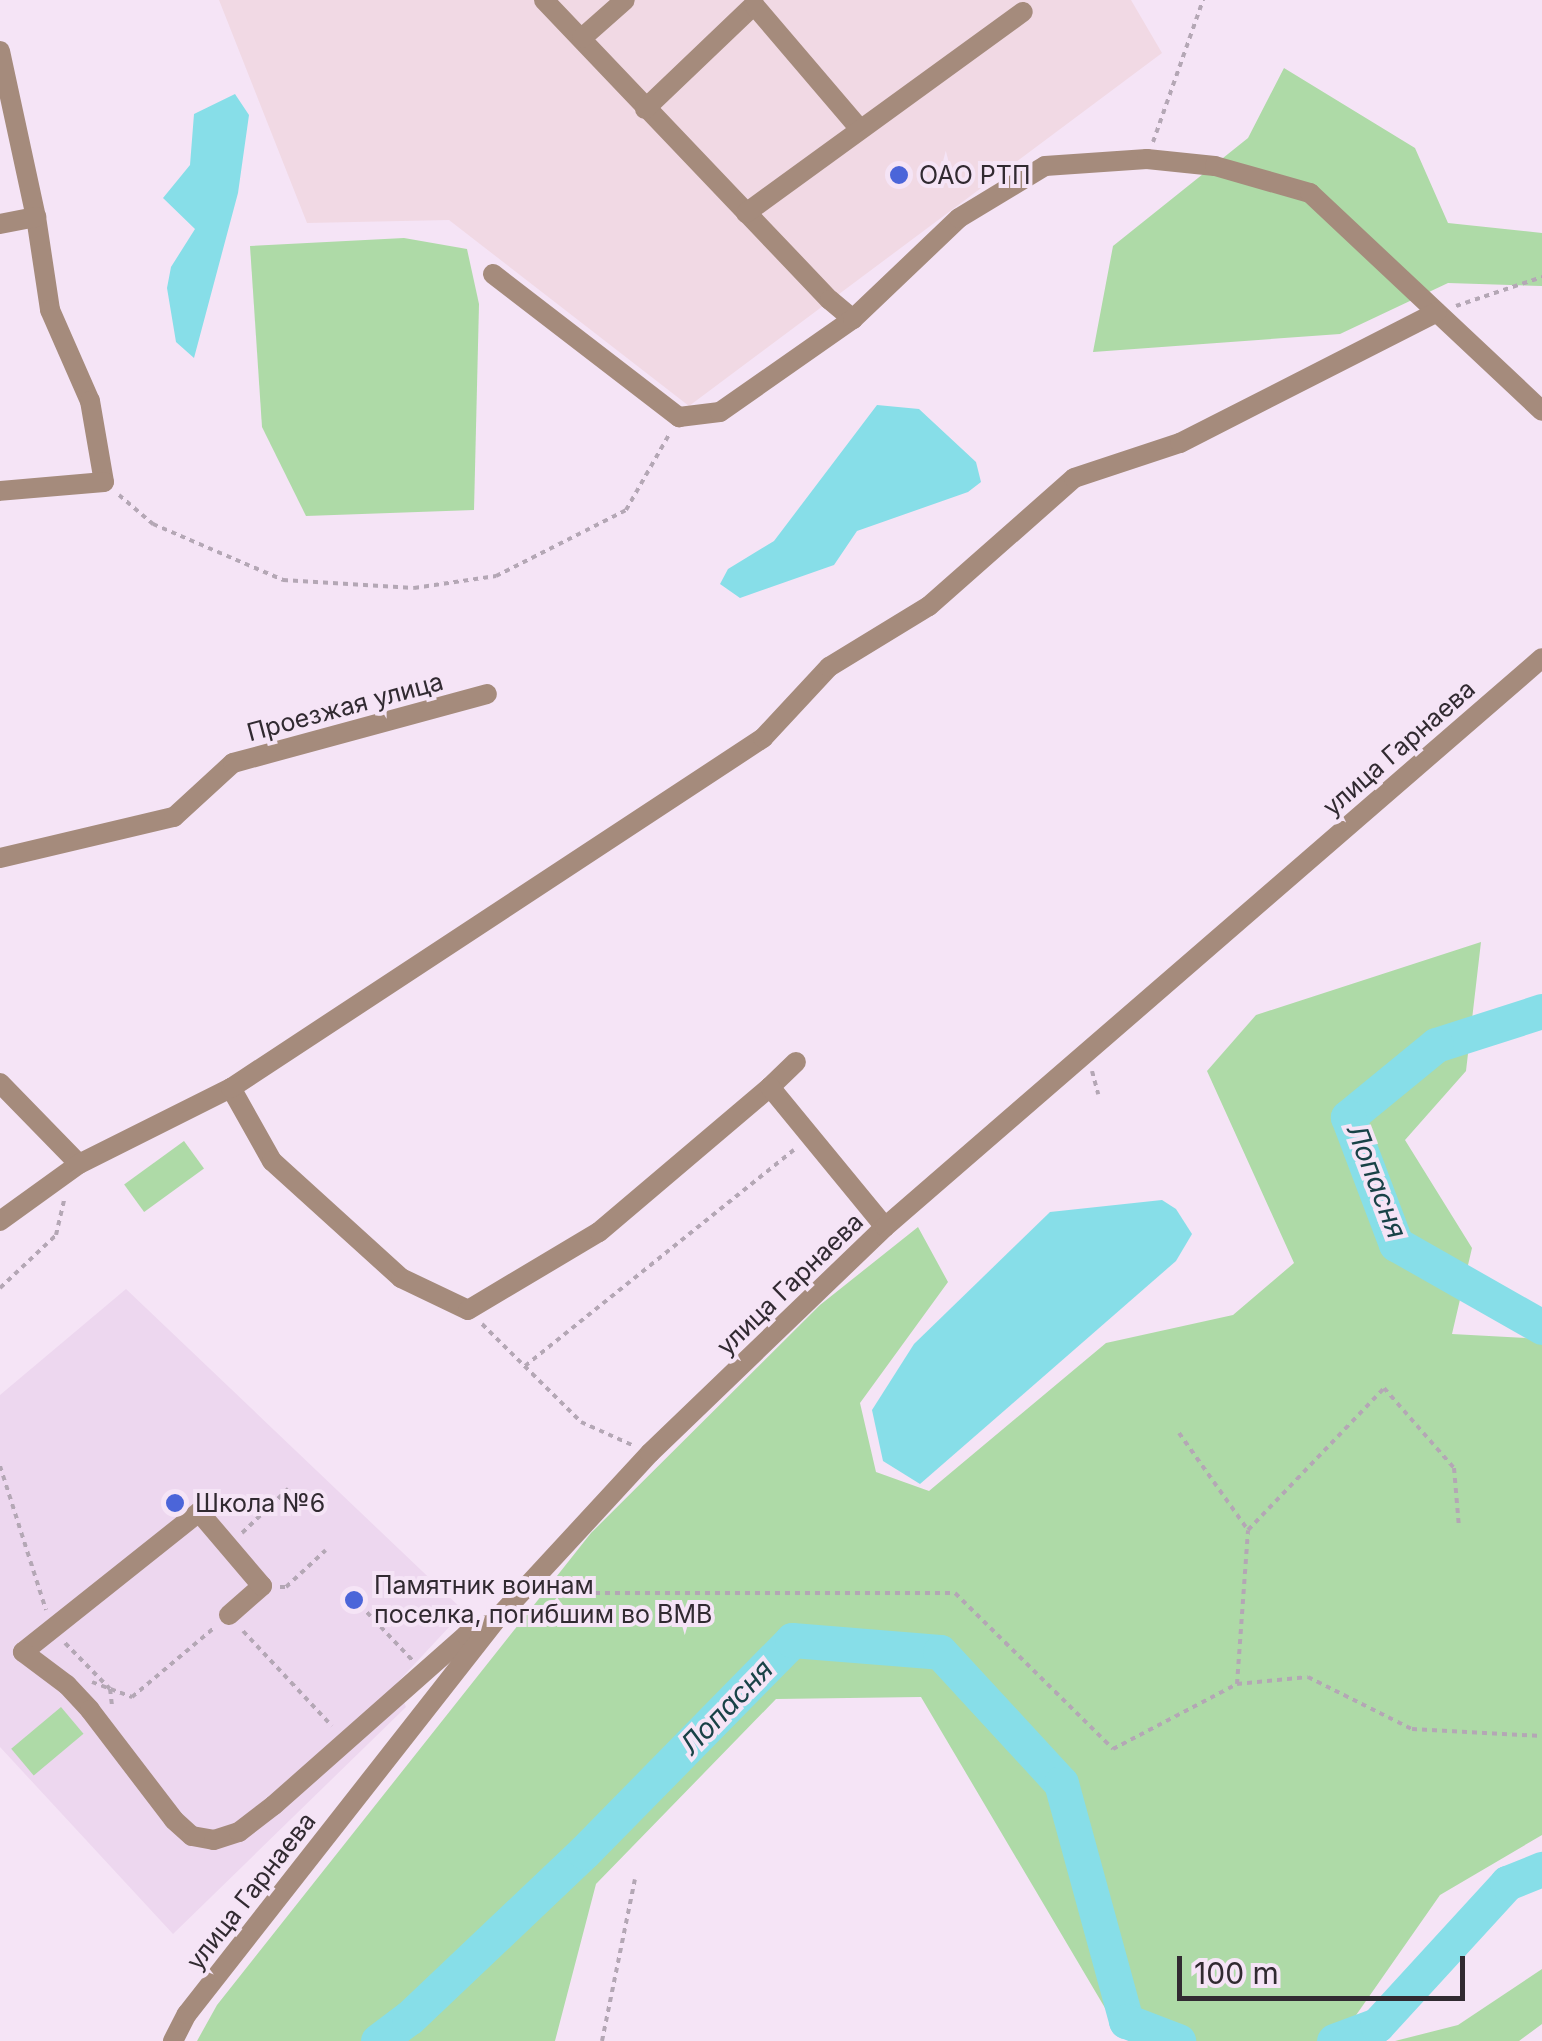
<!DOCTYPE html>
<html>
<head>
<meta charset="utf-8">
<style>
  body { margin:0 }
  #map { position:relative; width:1542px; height:2041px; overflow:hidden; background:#f5e4f6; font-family:Inter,sans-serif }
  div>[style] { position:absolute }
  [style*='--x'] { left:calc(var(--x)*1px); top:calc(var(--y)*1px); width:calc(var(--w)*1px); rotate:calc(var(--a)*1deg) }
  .built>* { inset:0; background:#edd7ef }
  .industrial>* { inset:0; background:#f1d9e4 }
  .green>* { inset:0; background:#aedaa7; transform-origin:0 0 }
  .water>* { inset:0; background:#87dee8 }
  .river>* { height:35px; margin:-17.5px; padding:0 17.5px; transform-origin:17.5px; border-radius:17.5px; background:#87dee8 }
  .path>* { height:4px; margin-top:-2px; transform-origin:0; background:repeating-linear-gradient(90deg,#b4a7b5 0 5px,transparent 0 10px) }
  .minor>* { height:20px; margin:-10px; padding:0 10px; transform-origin:10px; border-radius:10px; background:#a58b7c }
  .dots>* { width:28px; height:28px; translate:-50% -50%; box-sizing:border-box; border:5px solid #f5e4f6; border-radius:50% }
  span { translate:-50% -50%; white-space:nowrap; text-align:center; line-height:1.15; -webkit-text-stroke:8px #f5e4f6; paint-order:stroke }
  .poi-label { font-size:25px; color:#312a31 }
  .left { translate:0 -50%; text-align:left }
  .street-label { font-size:25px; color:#312a31 }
  .water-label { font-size:28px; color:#194247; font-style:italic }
  .scale { position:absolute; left:1177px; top:1956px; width:288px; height:45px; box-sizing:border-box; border:5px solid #312a31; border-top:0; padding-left:12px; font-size:30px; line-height:35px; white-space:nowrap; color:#312a31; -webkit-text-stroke:8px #f5e4f6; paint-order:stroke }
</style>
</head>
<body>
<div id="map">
  <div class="built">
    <div style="clip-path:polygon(126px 1289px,464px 1611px,396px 1684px,406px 1707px,173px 1934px,0 1747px,0 1395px)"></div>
  </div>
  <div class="industrial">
    <div style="clip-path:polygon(219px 0,1131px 0,1162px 53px,689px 406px,449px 220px,307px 223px)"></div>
  </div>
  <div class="green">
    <div style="clip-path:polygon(1284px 68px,1415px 148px,1448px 223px,1542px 233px,1542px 286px,1448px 283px,1340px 334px,1093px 352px,1113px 246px,1248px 138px)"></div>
    <div style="clip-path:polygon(404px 238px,467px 249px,479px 304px,474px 510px,306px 516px,262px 427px,250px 246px)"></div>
    <div style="clip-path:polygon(1481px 942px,1466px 1071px,1405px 1140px,1472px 1248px,1452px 1334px,1542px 1339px,1542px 1835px,1440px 1895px,1338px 2041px,1180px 2041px,1108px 2013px,921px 1697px,776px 1699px,596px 1884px,555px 2041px,197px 2041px,217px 2005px,591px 1533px,820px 1305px,918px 1227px,948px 1282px,860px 1403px,876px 1472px,929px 1491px,1106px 1343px,1233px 1315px,1294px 1263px,1207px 1071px,1256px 1015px)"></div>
    <div style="left:184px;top:1141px;width:34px;height:74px;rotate:54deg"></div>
    <div style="left:61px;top:1707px;width:35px;height:65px;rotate:50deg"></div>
    <div style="clip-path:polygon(1542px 1969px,1542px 2024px,1519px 2041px,1395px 2041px,1458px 2025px)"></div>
  </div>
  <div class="water">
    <div style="clip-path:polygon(235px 94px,249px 115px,238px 193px,194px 358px,176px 342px,167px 288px,171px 267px,195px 229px,163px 198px,190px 165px,194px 114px)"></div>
    <div style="clip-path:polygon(877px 405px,919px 409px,976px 462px,981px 482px,968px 492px,857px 531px,834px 565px,740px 598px,720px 584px,728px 569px,774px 541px)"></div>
    <div style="clip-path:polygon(1162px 1200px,1176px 1209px,1192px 1234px,1176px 1261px,920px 1484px,883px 1461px,872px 1410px,914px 1344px,1050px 1212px)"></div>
  </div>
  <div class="river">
    <div style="--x:1542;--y:1011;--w:111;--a:162.2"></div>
    <div style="--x:1436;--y:1045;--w:114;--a:140.7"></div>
    <div style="--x:1348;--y:1117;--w:136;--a:69.3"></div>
    <div style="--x:1396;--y:1244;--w:168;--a:29.6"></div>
    <div style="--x:378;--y:2041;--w:39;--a:-37"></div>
    <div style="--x:409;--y:2018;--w:241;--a:-43.5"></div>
    <div style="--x:584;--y:1852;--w:297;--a:-45.5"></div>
    <div style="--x:792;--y:1640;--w:148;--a:4.6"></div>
    <div style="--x:940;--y:1652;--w:178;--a:47.3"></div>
    <div style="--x:1061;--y:1783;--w:247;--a:74.7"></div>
    <div style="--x:1126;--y:2021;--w:56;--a:21"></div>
    <div style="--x:1334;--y:2041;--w:46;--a:-20.4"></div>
    <div style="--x:1377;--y:2025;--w:193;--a:-47.5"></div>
    <div style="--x:1507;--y:1883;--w:38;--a:-22"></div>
  </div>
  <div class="path">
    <div style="--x:1153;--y:142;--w:151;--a:-70.6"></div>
    <div style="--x:1456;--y:306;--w:91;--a:-18.6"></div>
    <div style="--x:119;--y:495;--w:45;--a:40.5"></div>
    <div style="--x:153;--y:524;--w:142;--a:23.3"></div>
    <div style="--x:283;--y:580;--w:131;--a:3.5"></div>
    <div style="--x:414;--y:588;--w:83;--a:-8.3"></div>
    <div style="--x:496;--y:576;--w:146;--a:-26.9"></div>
    <div style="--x:626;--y:510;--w:89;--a:-60.3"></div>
    <div style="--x:1092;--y:1071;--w:24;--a:75"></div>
    <div style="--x:0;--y:1288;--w:77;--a:-43.4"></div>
    <div style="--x:56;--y:1235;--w:37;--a:-77"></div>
    <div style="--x:482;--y:1324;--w:139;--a:44.7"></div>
    <div style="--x:581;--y:1422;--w:56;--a:24.3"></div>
    <div style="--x:525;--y:1366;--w:345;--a:-38.8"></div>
    <div style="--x:1179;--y:1433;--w:119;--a:54.6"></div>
    <div style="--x:0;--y:1466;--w:151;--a:72.3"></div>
    <div style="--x:242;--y:1533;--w:64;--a:-43.7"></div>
    <div style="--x:280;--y:1587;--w:6;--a:0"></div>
    <div style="--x:286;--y:1587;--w:54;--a:-42.8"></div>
    <div style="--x:545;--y:1593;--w:410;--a:0"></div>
    <div style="--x:955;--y:1593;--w:222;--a:44.6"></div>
    <div style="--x:1113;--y:1749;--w:140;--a:-27.7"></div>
    <div style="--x:1237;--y:1684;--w:71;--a:-5.6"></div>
    <div style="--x:1308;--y:1677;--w:116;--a:26.6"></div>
    <div style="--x:1412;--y:1729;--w:130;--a:3.1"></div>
    <div style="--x:360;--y:1605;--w:76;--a:46.6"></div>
    <div style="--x:243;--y:1631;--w:130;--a:46.9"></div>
    <div style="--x:65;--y:1643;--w:64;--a:45.6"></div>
    <div style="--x:110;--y:1689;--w:16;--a:83"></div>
    <div style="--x:92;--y:1682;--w:43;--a:20.6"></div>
    <div style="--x:132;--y:1697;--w:109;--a:-40.1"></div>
    <div style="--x:1237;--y:1684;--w:154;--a:-85.9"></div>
    <div style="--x:1248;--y:1530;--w:197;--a:-46.2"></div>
    <div style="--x:1384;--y:1388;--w:106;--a:48.8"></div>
    <div style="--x:1454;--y:1468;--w:59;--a:85.2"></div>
    <div style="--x:602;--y:2041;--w:165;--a:-78.5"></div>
  </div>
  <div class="minor">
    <div style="--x:544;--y:0;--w:414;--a:46.4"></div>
    <div style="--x:830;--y:300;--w:30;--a:40"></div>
    <div style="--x:582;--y:38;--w:57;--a:-41.5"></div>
    <div style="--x:0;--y:51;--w:170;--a:77.8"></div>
    <div style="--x:36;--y:217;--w:94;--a:81.4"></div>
    <div style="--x:50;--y:310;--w:99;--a:66.3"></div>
    <div style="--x:90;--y:401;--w:82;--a:80.2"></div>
    <div style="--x:104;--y:482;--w:104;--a:175.1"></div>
    <div style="--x:645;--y:109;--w:151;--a:-43.7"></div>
    <div style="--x:754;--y:5;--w:162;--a:49.5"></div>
    <div style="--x:746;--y:213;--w:342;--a:-36"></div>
    <div style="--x:0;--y:224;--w:37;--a:-11"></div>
    <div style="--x:493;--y:274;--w:235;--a:37.6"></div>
    <div style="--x:679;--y:417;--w:41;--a:-7"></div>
    <div style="--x:720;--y:412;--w:162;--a:-35"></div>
    <div style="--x:853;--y:319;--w:146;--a:-43.6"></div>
    <div style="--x:959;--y:218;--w:100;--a:-31.2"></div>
    <div style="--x:1045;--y:166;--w:102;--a:-3.9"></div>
    <div style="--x:1147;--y:159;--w:68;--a:5.9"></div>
    <div style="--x:1215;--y:166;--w:99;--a:15.9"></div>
    <div style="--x:1310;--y:193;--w:318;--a:43.2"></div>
    <div style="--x:0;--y:858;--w:179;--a:-13.3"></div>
    <div style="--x:174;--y:817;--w:80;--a:-42.5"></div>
    <div style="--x:233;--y:763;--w:263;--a:-15.2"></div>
    <div style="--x:0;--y:1083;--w:113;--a:45.7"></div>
    <div style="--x:770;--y:1087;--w:36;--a:-44"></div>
    <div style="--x:231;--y:1088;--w:84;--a:60.7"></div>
    <div style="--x:272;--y:1161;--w:174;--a:42.2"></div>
    <div style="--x:401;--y:1278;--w:74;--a:25.5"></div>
    <div style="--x:468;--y:1310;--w:152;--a:-30.8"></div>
    <div style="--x:599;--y:1232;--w:224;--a:-40.3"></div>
    <div style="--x:770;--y:1087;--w:181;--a:50.6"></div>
    <div style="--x:0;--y:1221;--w:97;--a:-35.8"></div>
    <div style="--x:79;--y:1164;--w:170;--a:-26.6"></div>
    <div style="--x:231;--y:1088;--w:637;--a:-33.34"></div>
    <div style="--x:763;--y:738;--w:97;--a:-47.1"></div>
    <div style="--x:829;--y:667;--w:117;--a:-31.4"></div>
    <div style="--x:929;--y:606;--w:193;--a:-41.4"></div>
    <div style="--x:1074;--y:478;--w:112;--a:-18.3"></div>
    <div style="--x:1180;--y:443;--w:288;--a:-27"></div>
    <div style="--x:229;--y:1615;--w:44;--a:-41.3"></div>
    <div style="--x:262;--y:1586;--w:97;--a:-130.4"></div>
    <div style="--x:199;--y:1512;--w:225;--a:141.5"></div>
    <div style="--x:23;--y:1652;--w:55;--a:36.9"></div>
    <div style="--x:67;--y:1685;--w:34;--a:47"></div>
    <div style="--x:90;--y:1710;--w:138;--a:52.6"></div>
    <div style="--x:174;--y:1820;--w:24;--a:42"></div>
    <div style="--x:192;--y:1836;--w:22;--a:10"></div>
    <div style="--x:214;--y:1840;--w:26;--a:-18"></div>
    <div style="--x:239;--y:1832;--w:44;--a:-37.6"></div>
    <div style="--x:274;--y:1805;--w:256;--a:-41.5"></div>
    <div style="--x:466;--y:1635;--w:23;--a:-25"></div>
    <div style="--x:173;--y:2041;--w:30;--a:-63"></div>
    <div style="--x:187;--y:2014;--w:498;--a:-51.9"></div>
    <div style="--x:494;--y:1622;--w:230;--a:-47.3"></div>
    <div style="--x:650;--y:1453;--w:326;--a:-43.9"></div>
    <div style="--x:885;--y:1227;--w:869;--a:-40.89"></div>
  </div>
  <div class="dots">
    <div style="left:899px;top:175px;background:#4b65d9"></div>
    <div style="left:175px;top:1503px;background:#4b65d9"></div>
    <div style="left:354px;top:1600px;background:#4b65d9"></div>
  </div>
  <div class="poi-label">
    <span class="left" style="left:919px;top:175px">ОАО РТП</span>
    <span class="left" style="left:195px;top:1503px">Школа №6</span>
    <span class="left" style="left:374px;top:1600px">Памятник воинам<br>поселка, погибшим во ВМВ</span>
  </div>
  <div class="street-label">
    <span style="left:345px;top:707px;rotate:-15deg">Проезжая улица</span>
    <span style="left:1399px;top:748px;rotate:-41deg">улица Гарнаева</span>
    <span style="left:790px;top:1284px;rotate:-44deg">улица Гарнаева</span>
    <span style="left:251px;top:1891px;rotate:-52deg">улица Гарнаева</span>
  </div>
  <div class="water-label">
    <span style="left:1377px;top:1181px;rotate:69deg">Лопасня</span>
    <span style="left:726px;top:1707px;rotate:-46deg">Лопасня</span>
  </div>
  <div class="scale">100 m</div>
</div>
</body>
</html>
